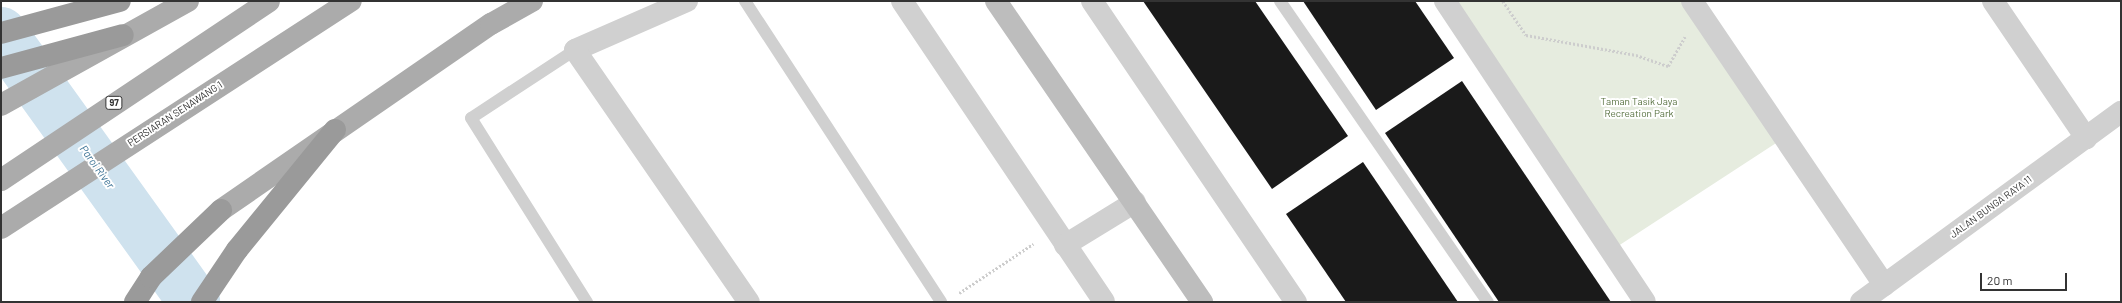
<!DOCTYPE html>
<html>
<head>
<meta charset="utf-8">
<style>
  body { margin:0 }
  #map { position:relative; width:2122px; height:303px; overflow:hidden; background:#fff; font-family:Barlow,sans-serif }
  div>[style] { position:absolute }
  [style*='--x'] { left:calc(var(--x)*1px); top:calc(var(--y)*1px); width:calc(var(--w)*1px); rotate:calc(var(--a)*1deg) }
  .green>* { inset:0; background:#e6ecdf }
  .river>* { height:52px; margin:-26px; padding:0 26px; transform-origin:26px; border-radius:26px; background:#cfe2ee }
  .building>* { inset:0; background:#1a1a1a }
  .path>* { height:2.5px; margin-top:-1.25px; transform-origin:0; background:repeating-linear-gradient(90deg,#cdcdcd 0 2px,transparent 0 4px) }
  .lane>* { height:12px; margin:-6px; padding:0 6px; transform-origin:6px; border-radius:6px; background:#d0d0d0 }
  .street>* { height:22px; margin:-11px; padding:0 11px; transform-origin:11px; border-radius:11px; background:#d0d0d0 }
  .secondary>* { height:22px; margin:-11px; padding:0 11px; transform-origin:11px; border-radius:11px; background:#bdbdbd }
  .primary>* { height:22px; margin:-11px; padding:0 11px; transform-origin:11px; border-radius:11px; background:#ababab }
  .highway>* { height:22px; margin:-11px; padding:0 11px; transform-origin:11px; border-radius:11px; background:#9a9a9a }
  span { translate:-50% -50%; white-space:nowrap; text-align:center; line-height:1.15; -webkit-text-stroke:4px #fff; paint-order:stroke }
  .shield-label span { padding:1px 3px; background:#fff; border:1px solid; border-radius:3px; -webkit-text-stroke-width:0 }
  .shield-label { font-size:9px; color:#333; font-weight:700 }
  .park-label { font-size:10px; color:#56703f }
  .street-label { font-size:10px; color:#333 }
  .water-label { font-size:11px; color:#3f7597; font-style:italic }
  .frame { position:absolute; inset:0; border:2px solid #333; pointer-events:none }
  .scale { position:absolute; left:1980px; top:273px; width:87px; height:18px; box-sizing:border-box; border:2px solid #333; border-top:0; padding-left:5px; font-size:12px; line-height:14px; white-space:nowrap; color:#333; -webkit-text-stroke:3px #fff; paint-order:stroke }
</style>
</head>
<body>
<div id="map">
  <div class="green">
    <div style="clip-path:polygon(1446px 1px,1691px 1px,1784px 138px,1612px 250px)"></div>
  </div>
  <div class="river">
    <div style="--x:1;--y:33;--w:331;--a:54.3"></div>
  </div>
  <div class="building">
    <div style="clip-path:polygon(1143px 1px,1255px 1px,1348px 136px,1272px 189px)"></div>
    <div style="clip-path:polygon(1303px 1px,1415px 1px,1454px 58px,1376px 110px)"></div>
    <div style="clip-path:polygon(1462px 81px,1611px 302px,1499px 302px,1385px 133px)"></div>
    <div style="clip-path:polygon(1363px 162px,1458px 302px,1346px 302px,1286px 214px)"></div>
  </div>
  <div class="path">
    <div style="--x:1503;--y:1;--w:41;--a:55.9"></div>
    <div style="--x:1526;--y:35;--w:112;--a:10.3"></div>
    <div style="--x:1636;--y:55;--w:34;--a:19"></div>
    <div style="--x:1668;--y:66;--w:34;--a:-60"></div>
    <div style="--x:959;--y:293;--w:89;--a:-33.5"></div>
  </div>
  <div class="lane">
    <div style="--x:745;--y:1;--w:359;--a:56.9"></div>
    <div style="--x:1280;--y:1;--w:366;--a:55.4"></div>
    <div style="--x:575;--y:50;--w:124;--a:146.8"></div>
    <div style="--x:471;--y:118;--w:218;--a:57.8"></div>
  </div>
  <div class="street">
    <div style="--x:687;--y:1;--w:122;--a:156.4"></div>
    <div style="--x:575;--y:50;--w:306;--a:55.4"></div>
    <div style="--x:902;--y:1;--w:362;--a:56.1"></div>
    <div style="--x:1092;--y:1;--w:364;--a:55.9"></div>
    <div style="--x:1445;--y:1;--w:361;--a:56.4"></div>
    <div style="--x:1692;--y:1;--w:343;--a:55.9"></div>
    <div style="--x:1993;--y:1;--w:166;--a:55.8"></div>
    <div style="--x:1065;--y:245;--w:82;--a:-31.6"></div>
    <div style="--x:1861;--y:302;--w:322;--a:-36.2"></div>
  </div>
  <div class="secondary">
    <div style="--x:996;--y:1;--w:365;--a:55.6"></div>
  </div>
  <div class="primary">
    <div style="--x:1;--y:105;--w:214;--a:-29.1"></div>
    <div style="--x:1;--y:180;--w:322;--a:-33.7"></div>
    <div style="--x:221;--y:210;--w:328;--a:-34.6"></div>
    <div style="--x:491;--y:24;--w:47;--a:-29.3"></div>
    <div style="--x:1;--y:228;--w:417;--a:-33"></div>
  </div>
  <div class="highway">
    <div style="--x:1;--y:33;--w:123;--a:-15.1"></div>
    <div style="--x:1;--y:68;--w:126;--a:-15.1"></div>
    <div style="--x:135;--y:302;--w:30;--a:-57"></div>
    <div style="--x:151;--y:277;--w:97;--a:-43.7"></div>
    <div style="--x:202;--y:302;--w:63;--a:-56.1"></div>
    <div style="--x:237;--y:250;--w:155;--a:-50.8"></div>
  </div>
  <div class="shield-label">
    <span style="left:114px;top:103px">97</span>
  </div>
  <div class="park-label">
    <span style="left:1639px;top:107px">Taman Tasik Jaya<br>Recreation Park</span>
  </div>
  <div class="street-label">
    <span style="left:175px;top:114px;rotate:-33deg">PERSIARAN SENAWANG 1</span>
    <span style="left:1991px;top:207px;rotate:-36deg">JALAN BUNGA RAYA 11</span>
  </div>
  <div class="water-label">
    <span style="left:97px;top:167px;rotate:54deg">Paroi River</span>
  </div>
  <div class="frame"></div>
  <div class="scale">20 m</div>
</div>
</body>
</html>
